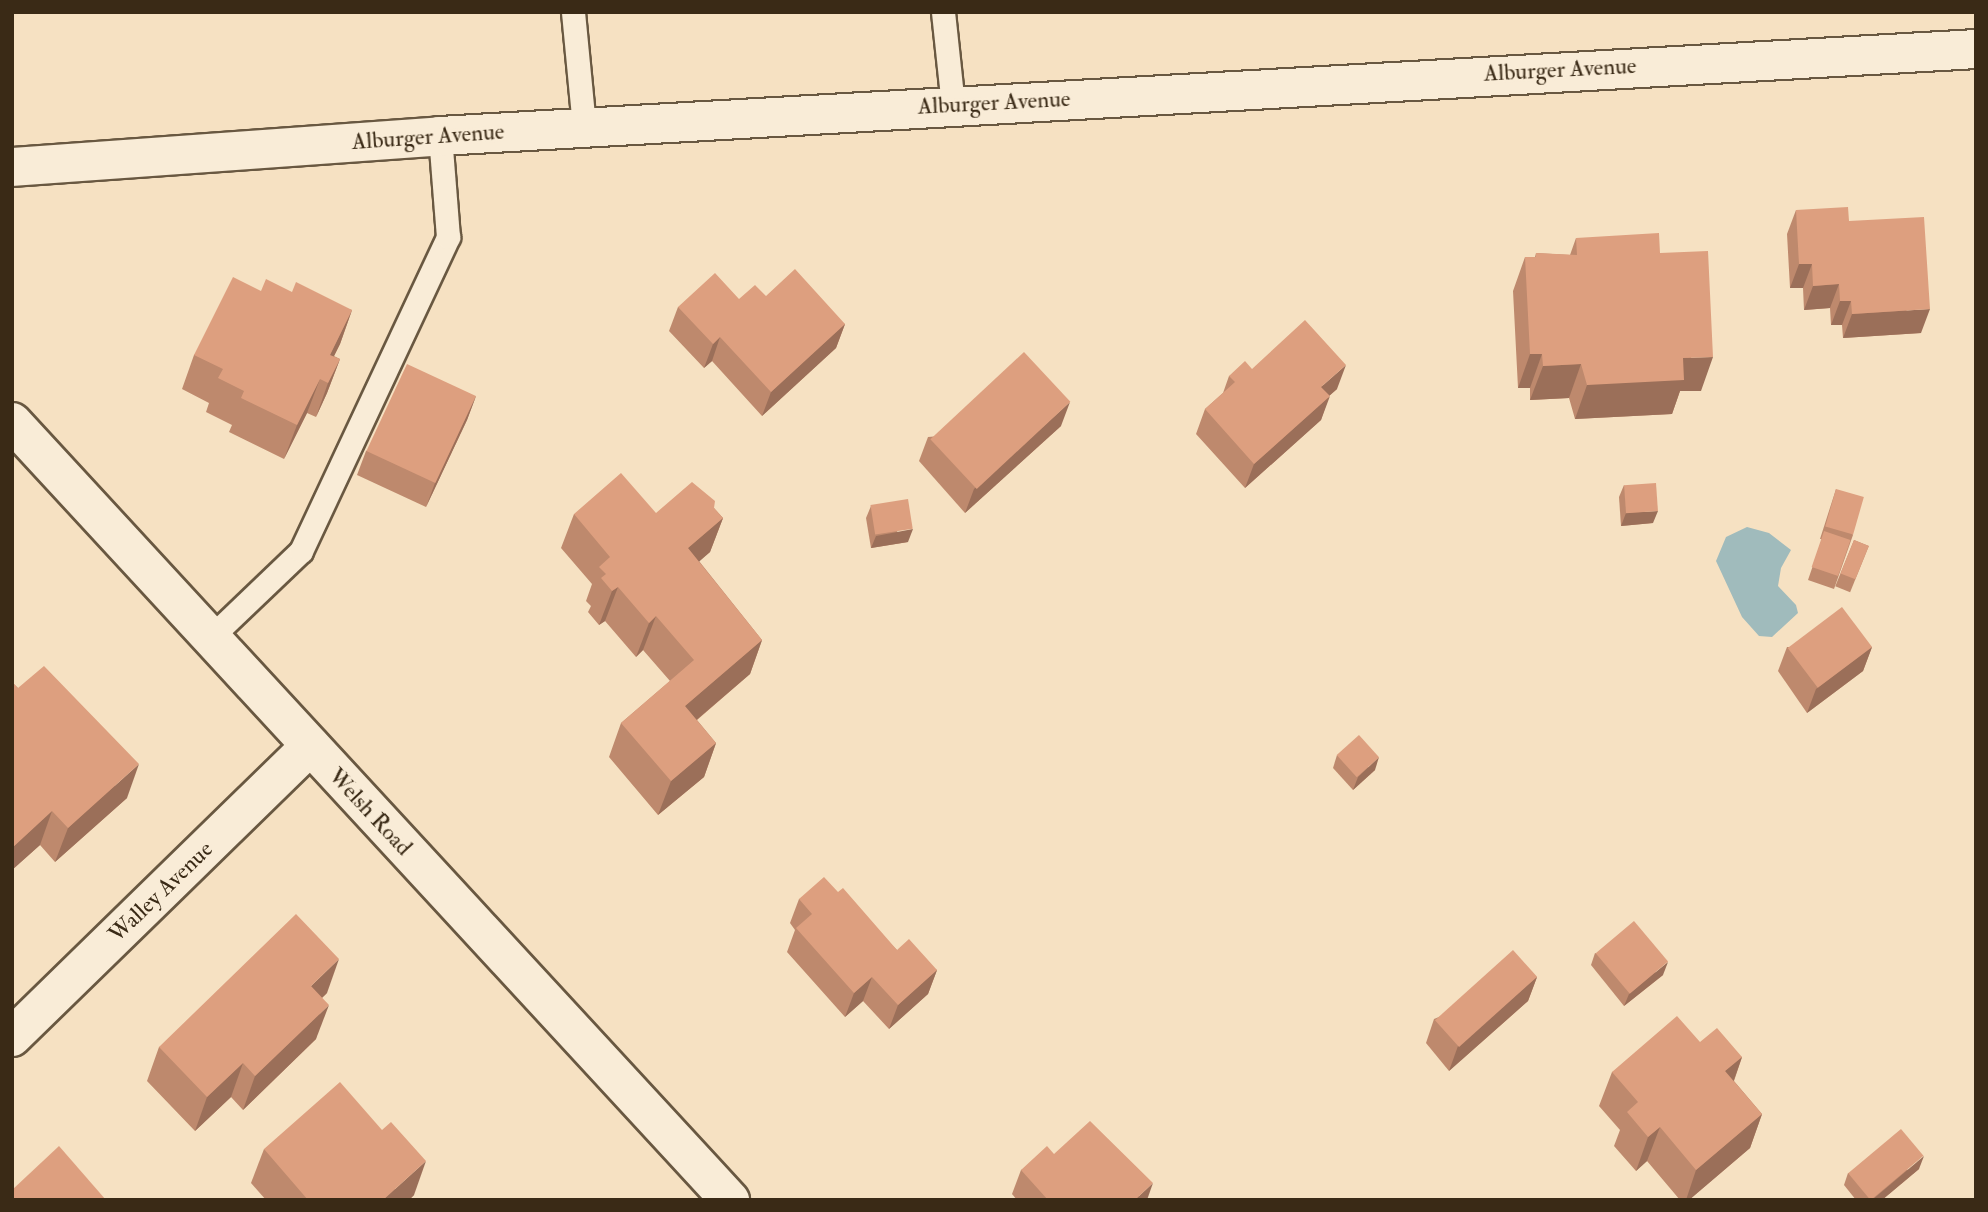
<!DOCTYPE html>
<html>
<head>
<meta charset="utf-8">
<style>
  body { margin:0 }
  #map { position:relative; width:1988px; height:1212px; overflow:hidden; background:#f6e1c2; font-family:"IM FELL Double Pica",serif }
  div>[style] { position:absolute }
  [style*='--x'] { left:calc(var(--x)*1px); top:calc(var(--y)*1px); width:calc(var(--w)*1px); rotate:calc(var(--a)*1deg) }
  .water>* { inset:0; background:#a0bbbc }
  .roads { filter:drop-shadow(2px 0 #695841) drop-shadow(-2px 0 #695841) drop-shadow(0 2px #695841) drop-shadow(0 -2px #695841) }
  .lane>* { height:23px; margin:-11.5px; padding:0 11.5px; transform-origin:11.5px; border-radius:11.5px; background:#f9ecd7 }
  .street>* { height:38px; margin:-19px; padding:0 19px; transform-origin:19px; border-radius:19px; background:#f9ecd7 }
  .secondary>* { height:38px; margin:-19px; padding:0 19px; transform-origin:19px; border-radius:19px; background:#f9ecd7 }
  .wall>* { inset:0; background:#be896d; transform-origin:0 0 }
  .shaded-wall>* { inset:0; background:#9b6f59 }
  .building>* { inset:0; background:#dd9f7f; transform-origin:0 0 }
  span { translate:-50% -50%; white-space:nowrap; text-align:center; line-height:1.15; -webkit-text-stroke:5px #f9ecd7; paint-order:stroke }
  .street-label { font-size:23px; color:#3a2a16 }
  .frame { position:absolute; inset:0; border:14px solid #3a2a16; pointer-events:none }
</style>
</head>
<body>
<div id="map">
  <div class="water">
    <div style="clip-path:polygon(1747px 527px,1769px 533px,1791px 550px,1781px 568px,1778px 586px,1796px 605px,1798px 613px,1772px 637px,1759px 636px,1742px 617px,1716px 561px,1726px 537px)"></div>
  </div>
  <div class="roads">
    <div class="lane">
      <div style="--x:573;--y:12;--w:116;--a:84.5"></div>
      <div style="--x:943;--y:12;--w:94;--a:83.9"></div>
      <div style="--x:211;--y:637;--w:124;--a:-43.7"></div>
      <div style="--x:301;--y:551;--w:347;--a:-64.9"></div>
      <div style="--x:448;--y:237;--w:101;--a:-94.5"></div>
    </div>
    <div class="street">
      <div style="--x:12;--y:1037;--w:417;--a:-44.3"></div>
    </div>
    <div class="secondary">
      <div style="--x:12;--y:167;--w:429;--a:-4.1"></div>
      <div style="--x:440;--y:136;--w:1538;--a:-3.24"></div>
      <div style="--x:12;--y:422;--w:1059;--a:47.3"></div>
    </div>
  </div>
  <div class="wall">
    <div style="clip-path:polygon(1796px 210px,1849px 221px,1921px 333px,1843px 338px,1842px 325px,1831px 325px,1830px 308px,1804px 310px,1803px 288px,1790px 288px,1787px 234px)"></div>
    <div style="clip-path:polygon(1576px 238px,1660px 253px,1701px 391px,1680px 391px,1672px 414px,1575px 419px,1569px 398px,1530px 400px,1530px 388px,1518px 388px,1513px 291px,1525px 257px,1535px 257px,1536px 253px,1570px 255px)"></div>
    <div style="clip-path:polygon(261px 291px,292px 292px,352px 310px,340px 344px,334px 356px,340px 359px,327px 393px,316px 417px,307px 413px,284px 459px,229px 432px,232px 425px,206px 412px,209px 403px,182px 389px,194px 355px)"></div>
    <div style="clip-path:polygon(766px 296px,845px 324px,836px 348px,762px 416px,712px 361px,704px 368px,669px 331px,678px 307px)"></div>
    <div style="clip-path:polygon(1252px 369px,1337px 389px,1329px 396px,1321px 420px,1245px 488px,1196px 434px,1205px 409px,1223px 393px,1229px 376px)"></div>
    <div style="clip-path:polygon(476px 396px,467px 420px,426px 507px,357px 475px,366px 451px)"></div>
    <div style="clip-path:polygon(1061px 426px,965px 513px,919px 461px,928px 437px)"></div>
    <div style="clip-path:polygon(1624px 485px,1653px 523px,1621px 526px,1619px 497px)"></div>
    <div style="clip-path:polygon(1836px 489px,1853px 535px,1834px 589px,1808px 580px,1822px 539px,1820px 539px)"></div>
    <div style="clip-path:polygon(871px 506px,908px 542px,871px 548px,866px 518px)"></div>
    <div style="clip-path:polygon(714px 508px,723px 518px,710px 552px,699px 561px,762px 640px,750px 674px,697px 720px,716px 743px,704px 777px,658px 815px,609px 757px,621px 723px,670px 681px,643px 650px,636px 657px,605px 621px,599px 625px,588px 612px,591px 606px,586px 601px,592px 584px,561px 548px,574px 514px,656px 513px)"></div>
    <div style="left:1854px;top:540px;width:16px;height:50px;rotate:22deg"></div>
    <div style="clip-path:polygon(1787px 647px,1872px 647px,1863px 671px,1807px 713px,1778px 671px)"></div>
    <div style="clip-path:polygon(12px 682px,127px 798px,55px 862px,40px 845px,12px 870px)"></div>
    <div style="clip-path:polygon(1337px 755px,1375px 770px,1353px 790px,1333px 768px)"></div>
    <div style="clip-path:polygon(838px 892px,897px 950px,937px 970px,928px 994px,889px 1029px,863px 1001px,845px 1017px,787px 952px,795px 930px,790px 923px,799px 899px)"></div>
    <div style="clip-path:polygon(1595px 953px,1663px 975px,1624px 1006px,1591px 965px)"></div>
    <div style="clip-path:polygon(1537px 977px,1528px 1001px,1449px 1071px,1426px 1043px,1434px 1019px)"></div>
    <div style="clip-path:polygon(327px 993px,322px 998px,316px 1039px,243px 1110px,231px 1097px,195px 1131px,147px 1081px,159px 1047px)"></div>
    <div style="clip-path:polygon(1700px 1042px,1742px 1057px,1734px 1081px,1762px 1114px,1750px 1148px,1689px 1200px,1680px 1200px,1647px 1161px,1636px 1171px,1614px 1146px,1620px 1130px,1599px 1106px,1612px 1072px)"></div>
    <div style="clip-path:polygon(264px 1149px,414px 1195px,409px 1200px,266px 1200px,251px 1183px)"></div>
    <div style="clip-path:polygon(1054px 1154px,1147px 1200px,1017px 1200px,1012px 1194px,1021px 1170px)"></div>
    <div style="clip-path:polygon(1919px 1169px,1882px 1200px,1856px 1200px,1844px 1185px,1848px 1173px)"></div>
  </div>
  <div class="shaded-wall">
    <div style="clip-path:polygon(1799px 264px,1812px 264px,1803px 288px,1790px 288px)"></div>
    <div style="clip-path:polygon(1839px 284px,1830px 308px,1804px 310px,1813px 286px)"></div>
    <div style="clip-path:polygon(1840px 301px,1851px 301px,1842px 325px,1831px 325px)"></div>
    <div style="clip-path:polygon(1930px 309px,1921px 333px,1843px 338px,1852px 314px)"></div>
    <div style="clip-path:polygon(352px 310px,340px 344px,322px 380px,330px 355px)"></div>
    <div style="clip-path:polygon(845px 324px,836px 348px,762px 416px,771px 392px)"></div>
    <div style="clip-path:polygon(720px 337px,712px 361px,704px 368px,713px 344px)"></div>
    <div style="clip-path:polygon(1530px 354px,1542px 354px,1530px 388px,1518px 388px)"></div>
    <div style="clip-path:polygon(1713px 357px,1701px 391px,1680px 391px,1672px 414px,1575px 419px,1587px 385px,1683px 358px)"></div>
    <div style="clip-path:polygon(340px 359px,327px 393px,316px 417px,328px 383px)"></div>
    <div style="clip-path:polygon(1581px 364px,1569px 398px,1530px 400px,1543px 366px)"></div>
    <div style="clip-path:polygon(1346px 365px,1337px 389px,1312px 411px,1321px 387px)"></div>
    <div style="clip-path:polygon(320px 379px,307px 413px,284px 459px,297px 425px)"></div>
    <div style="clip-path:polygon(476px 396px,467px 420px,426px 507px,435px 483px)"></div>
    <div style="clip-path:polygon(1330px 396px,1321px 420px,1245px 488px,1254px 464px)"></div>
    <div style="clip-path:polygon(1070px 402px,1061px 426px,965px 513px,974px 489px)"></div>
    <div style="clip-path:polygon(1658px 511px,1653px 523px,1621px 526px,1626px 513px)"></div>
    <div style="clip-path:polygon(723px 518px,710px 552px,676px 582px,688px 548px)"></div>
    <div style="clip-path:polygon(913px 529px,908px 542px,871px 548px,876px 536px)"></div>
    <div style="clip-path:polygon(618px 587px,605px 621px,599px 625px,612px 591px)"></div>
    <div style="clip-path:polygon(656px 616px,643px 650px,636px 657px,649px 623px)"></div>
    <div style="clip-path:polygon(762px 640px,750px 674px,673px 740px,685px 706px)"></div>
    <div style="clip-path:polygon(1872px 647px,1863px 671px,1807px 713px,1816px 689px)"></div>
    <div style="clip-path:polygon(716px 743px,704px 777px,658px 815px,671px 781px)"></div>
    <div style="clip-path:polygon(1379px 757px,1375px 770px,1353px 790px,1358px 777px)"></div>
    <div style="clip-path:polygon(139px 764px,127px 798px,55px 862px,68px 828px)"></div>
    <div style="clip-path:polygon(52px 811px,40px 845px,12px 870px,12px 848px)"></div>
    <div style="clip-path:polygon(339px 959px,327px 993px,298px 1020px,311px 986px)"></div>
    <div style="clip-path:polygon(1668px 962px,1663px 975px,1624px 1006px,1629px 994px)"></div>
    <div style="clip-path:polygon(937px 970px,928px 994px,889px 1029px,898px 1005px)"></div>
    <div style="clip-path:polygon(872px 977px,863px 1001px,845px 1017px,854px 993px)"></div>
    <div style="clip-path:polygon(1537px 977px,1528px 1001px,1449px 1071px,1458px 1046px)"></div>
    <div style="clip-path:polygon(329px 1005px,316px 1039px,243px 1110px,255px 1076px)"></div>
    <div style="clip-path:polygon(1742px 1057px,1730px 1091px,1725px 1071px)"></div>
    <div style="clip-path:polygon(243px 1063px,231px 1097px,195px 1131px,207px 1097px)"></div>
    <div style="clip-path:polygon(1762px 1114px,1750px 1148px,1689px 1200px,1686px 1200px,1696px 1170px)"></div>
    <div style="clip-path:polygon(1660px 1127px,1647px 1161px,1636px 1171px,1648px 1137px)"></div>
    <div style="clip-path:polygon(1924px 1156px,1919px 1169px,1882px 1200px,1872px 1200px)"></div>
    <div style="clip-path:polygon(426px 1161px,414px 1195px,409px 1200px,383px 1200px)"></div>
    <div style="clip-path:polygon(1153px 1183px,1147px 1200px,1136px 1200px,1137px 1198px)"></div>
  </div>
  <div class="building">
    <div style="clip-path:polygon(1848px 207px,1849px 221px,1924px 217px,1930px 309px,1852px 314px,1851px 301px,1840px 301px,1839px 284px,1813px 286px,1812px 264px,1799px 264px,1796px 210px)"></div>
    <div style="clip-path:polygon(1659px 233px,1660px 253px,1708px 251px,1713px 357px,1683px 358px,1684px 380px,1587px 385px,1581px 364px,1543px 366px,1542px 354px,1530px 354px,1525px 257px,1536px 257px,1536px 253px,1577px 255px,1576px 238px)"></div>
    <div style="clip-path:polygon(795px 269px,845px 324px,771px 392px,720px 337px,713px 344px,678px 307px,715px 273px,739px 299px,755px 285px,766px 296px)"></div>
    <div style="clip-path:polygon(233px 277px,261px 291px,266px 279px,292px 292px,296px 282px,352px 310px,330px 355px,340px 359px,328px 383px,320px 379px,297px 425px,241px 398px,244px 391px,218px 378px,223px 369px,194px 355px)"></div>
    <div style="clip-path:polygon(1305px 320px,1346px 365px,1321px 387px,1330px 396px,1254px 464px,1205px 409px,1235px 382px,1229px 376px,1245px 361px,1252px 369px)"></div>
    <div style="left:1024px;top:352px;width:68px;height:128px;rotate:47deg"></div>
    <div style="left:407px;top:364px;width:76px;height:96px;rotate:25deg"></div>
    <div style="clip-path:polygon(621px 473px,656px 513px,692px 482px,715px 501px,714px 508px,723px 518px,688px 548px,762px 640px,685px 706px,716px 743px,671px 781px,621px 723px,694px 660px,656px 616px,649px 623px,618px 587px,612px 591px,601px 578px,606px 574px,599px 567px,610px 557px,574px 514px)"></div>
    <div style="left:1656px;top:483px;width:28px;height:32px;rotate:86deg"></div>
    <div style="left:1836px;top:489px;width:29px;height:39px;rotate:16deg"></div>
    <div style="left:908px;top:499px;width:30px;height:38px;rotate:81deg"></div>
    <div style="left:1824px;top:531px;width:28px;height:38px;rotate:19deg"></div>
    <div style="left:1854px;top:540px;width:16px;height:36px;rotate:22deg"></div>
    <div style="left:1842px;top:607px;width:50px;height:68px;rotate:53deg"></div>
    <div style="clip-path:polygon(44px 666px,139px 764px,68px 828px,52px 811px,12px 848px,12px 768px,13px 767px,12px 766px,12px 682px,18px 688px)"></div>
    <div style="left:1359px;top:735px;width:30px;height:30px;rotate:48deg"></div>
    <div style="clip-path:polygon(824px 877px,838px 892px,843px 888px,897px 950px,909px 939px,937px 970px,898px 1005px,872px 977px,854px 993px,796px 928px,812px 914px,799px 899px)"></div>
    <div style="clip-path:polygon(296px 914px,339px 959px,311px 986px,329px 1005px,255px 1076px,243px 1063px,207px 1097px,159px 1047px)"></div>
    <div style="left:1634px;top:921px;width:53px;height:50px;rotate:50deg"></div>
    <div style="left:1513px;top:950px;width:36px;height:105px;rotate:48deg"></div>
    <div style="clip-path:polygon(1677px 1016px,1700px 1042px,1717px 1028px,1742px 1057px,1725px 1071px,1762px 1114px,1696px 1170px,1660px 1127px,1648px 1137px,1627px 1112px,1638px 1102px,1612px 1072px)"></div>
    <div style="clip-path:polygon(340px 1082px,382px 1130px,391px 1122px,426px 1161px,383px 1200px,308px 1200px,264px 1149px)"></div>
    <div style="clip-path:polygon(1090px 1121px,1153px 1183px,1137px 1198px,1138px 1200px,1048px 1200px,1021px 1170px,1047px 1146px,1054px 1154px)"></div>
    <div style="left:1901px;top:1129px;width:35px;height:69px;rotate:50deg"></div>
    <div style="clip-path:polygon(59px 1146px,106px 1200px,12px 1200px,12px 1190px)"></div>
  </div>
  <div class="street-label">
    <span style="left:1560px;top:70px;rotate:-3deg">Alburger Avenue</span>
    <span style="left:994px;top:103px;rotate:-3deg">Alburger Avenue</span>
    <span style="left:428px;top:137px;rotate:-4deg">Alburger Avenue</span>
    <span style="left:370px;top:812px;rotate:47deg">Welsh Road</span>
    <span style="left:161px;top:892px;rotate:-44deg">Walley Avenue</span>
  </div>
  <div class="frame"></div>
</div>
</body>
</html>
